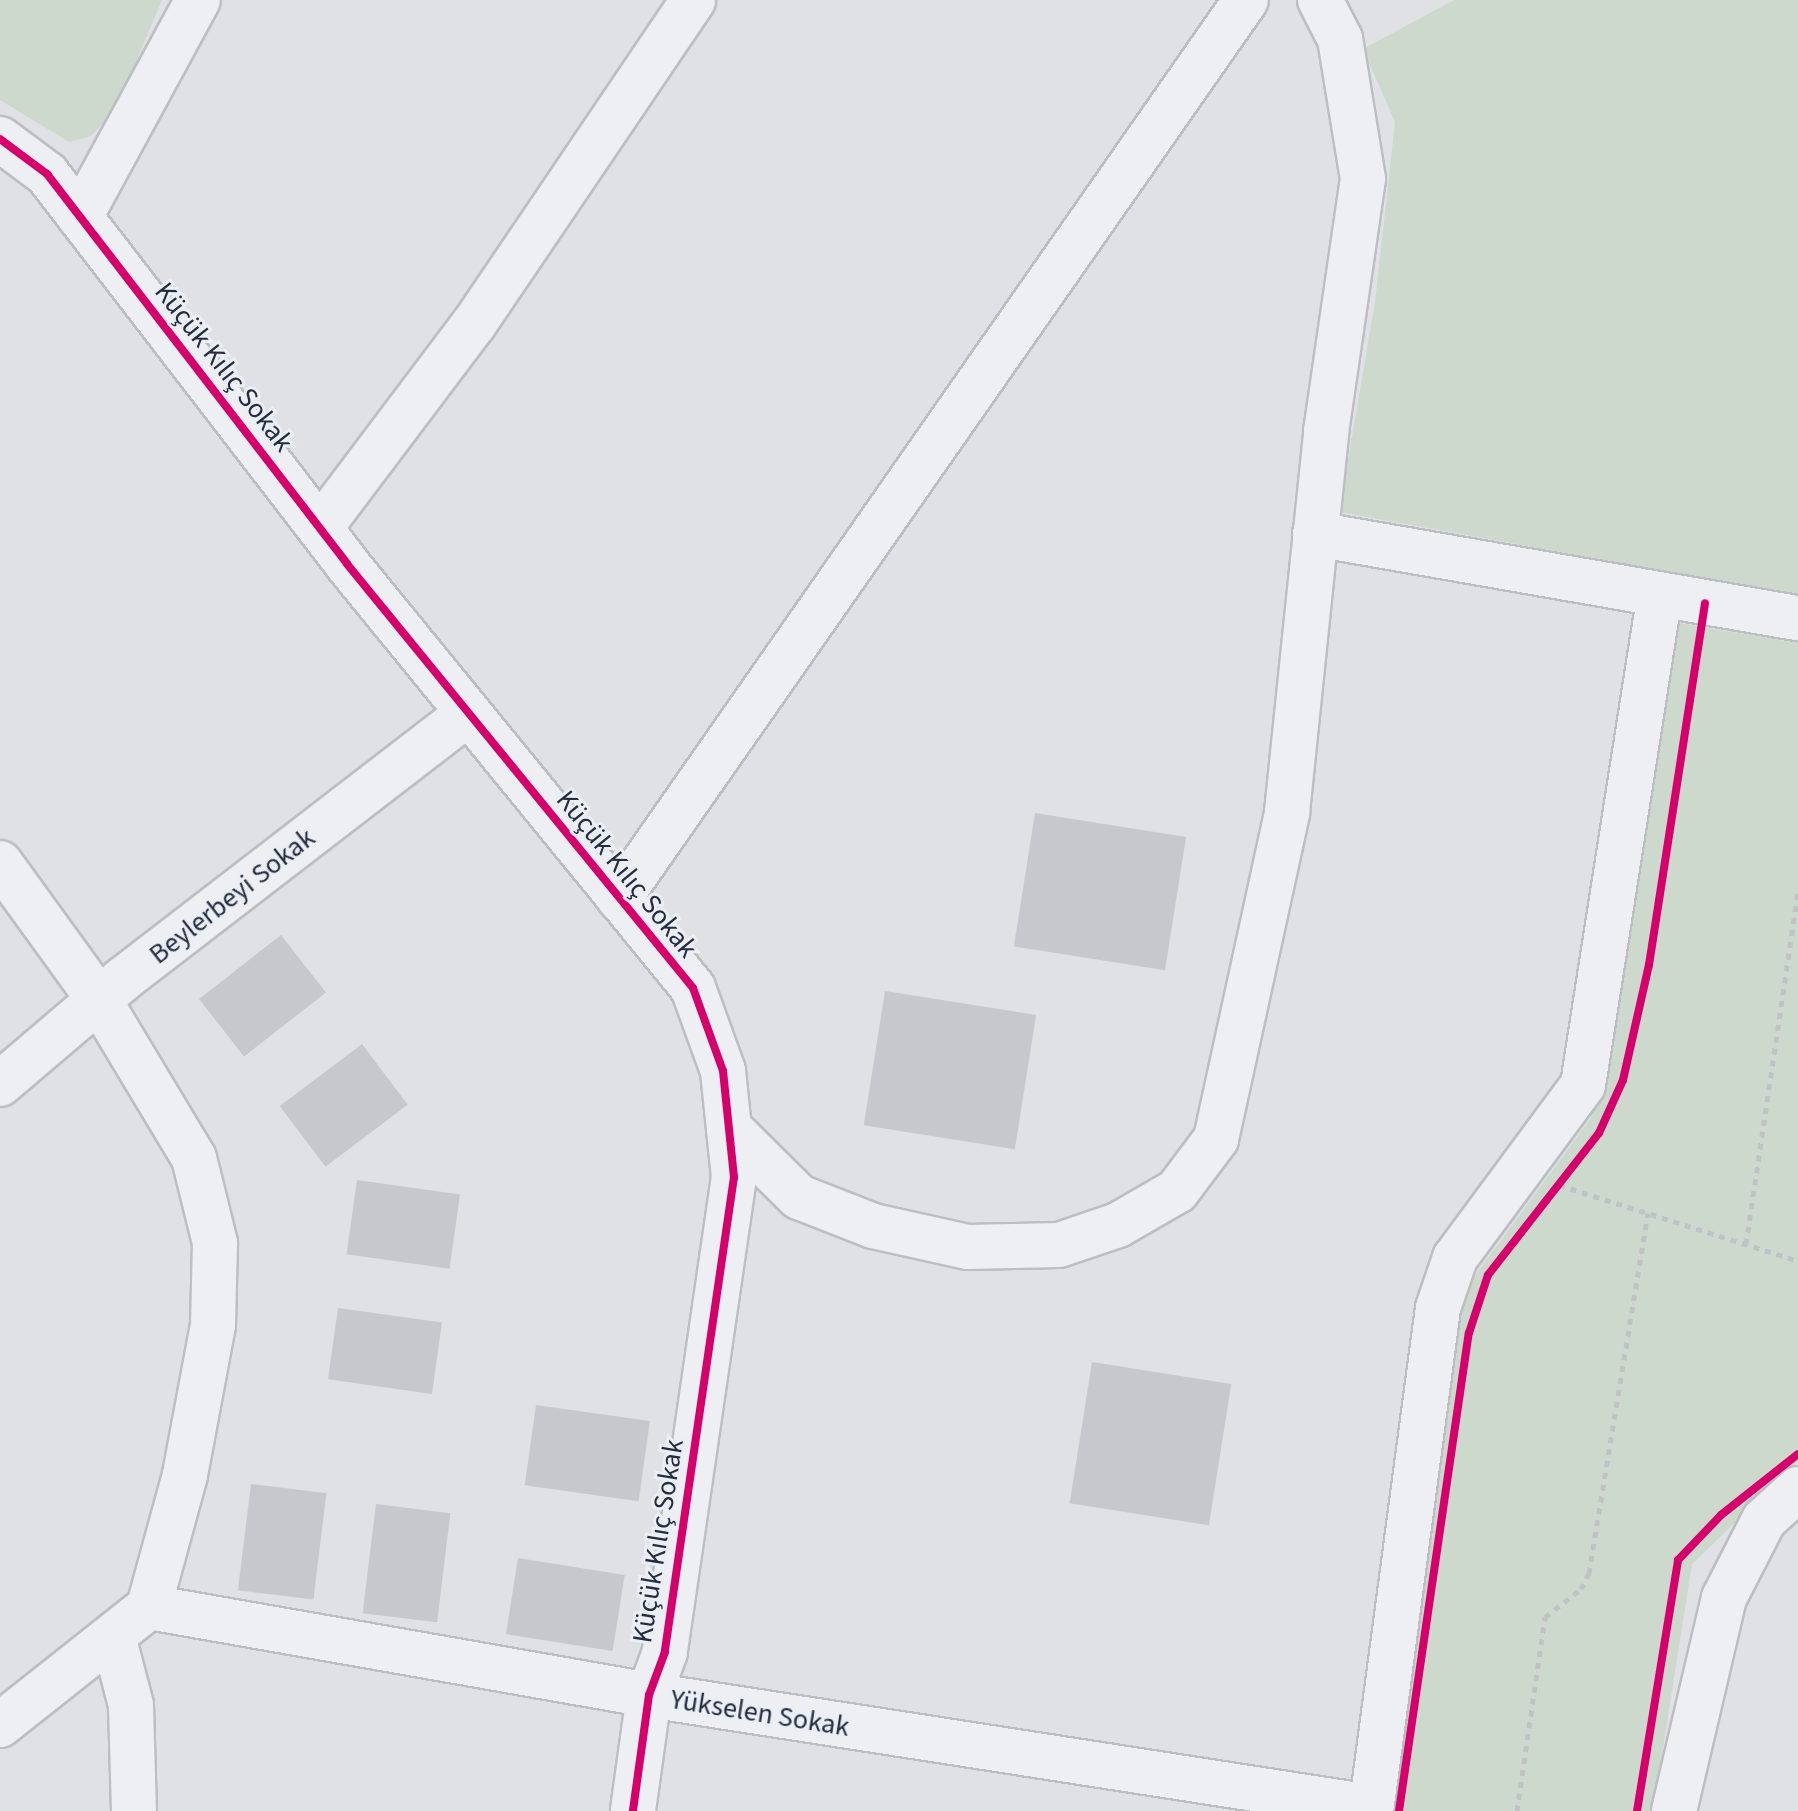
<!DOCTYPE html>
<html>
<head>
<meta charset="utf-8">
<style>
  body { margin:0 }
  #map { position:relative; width:1798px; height:1811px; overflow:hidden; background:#dfe1e5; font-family:"Source Sans 3",sans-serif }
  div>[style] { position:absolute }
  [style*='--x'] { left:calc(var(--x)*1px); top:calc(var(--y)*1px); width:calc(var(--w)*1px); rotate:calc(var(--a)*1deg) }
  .green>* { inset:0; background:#ced9ce }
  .building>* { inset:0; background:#c6c8cd; transform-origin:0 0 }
  .path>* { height:5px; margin-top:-2.5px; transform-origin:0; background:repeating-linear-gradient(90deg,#c0c2c8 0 6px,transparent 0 12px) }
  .roads { filter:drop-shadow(2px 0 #bcbec3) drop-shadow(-2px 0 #bcbec3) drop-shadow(0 2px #bcbec3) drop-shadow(0 -2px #bcbec3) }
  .minor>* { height:44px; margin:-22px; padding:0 22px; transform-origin:22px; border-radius:22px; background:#eeeff2 }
  .cycleway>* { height:8px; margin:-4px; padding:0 4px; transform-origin:4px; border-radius:4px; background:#d6006c }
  span { translate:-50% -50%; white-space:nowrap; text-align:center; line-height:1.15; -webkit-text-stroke:6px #ebeff5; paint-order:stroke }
  .street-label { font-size:28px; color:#242c40 }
</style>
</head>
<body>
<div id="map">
  <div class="green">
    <div style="clip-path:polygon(0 0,162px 0,115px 111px,91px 136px,69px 142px,0 100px)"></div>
    <div style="clip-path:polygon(1454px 0,1798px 0,1798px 595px,1339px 512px,1375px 302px,1395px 122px,1363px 49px)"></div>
    <div style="clip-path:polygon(1673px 622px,1798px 643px,1798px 1462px,1692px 1564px,1653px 1811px,1390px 1811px,1445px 1374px,1468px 1285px,1591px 1118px,1611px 1062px)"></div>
  </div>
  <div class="building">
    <div style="left:1035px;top:813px;width:153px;height:135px;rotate:9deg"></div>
    <div style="left:281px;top:935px;width:73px;height:104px;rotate:52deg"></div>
    <div style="left:885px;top:991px;width:153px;height:136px;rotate:9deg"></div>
    <div style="left:362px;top:1044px;width:76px;height:103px;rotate:53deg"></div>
    <div style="left:357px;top:1180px;width:104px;height:75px;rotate:8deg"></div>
    <div style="left:338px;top:1308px;width:105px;height:72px;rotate:8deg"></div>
    <div style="left:1092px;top:1362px;width:141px;height:143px;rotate:9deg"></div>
    <div style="left:536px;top:1405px;width:115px;height:81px;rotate:8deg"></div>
    <div style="left:251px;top:1484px;width:76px;height:107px;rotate:7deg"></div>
    <div style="left:376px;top:1504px;width:75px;height:110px;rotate:7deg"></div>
    <div style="left:518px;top:1558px;width:108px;height:77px;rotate:9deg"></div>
  </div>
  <div class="path">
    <div style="--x:1559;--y:1185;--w:251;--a:17.6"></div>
    <div style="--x:1746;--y:1244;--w:355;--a:-81.6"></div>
    <div style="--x:1517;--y:1811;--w:196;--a:-81.8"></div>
    <div style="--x:1545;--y:1617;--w:46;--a:-37.9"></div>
    <div style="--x:1581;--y:1589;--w:18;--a:-63"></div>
    <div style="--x:1589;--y:1573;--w:365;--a:-80.7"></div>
  </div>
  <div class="roads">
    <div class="minor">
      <div style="--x:0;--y:139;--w:59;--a:36.7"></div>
      <div style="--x:47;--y:174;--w:492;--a:52.4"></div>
      <div style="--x:347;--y:564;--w:547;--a:50.78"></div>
      <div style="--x:693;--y:988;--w:88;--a:70.1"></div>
      <div style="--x:723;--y:1071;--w:107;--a:84.1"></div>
      <div style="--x:734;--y:1177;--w:480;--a:98.3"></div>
      <div style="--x:665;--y:1652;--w:46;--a:110.4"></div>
      <div style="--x:649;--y:1695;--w:117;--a:97.9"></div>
      <div style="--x:80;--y:217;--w:247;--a:-61.5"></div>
      <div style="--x:320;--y:528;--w:256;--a:-53"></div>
      <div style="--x:474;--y:324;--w:391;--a:-55.9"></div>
      <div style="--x:1315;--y:534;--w:490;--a:9.9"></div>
      <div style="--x:0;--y:863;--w:169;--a:54.1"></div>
      <div style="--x:99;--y:1000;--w:184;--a:59"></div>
      <div style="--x:194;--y:1158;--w:88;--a:76.1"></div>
      <div style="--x:215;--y:1243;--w:82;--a:91.4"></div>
      <div style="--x:213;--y:1325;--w:153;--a:100.6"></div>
      <div style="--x:185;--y:1475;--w:137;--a:105.3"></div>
      <div style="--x:619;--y:898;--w:1095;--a:-55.08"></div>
      <div style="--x:0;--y:1084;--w:160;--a:-40.4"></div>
      <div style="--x:122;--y:980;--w:436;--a:-37.6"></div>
      <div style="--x:729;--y:1128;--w:98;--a:44.6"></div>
      <div style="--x:799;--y:1197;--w:79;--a:21.4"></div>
      <div style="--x:873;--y:1226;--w:97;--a:12.5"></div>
      <div style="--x:968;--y:1247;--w:91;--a:-1.3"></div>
      <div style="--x:1059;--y:1245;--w:62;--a:-18.7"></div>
      <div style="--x:1118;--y:1225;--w:68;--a:-30"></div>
      <div style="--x:1177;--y:1191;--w:65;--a:-53.1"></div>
      <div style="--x:1216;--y:1139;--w:335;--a:-77.7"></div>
      <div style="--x:1287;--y:812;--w:382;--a:-84.1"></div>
      <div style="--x:1326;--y:432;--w:256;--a:-81.7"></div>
      <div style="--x:1363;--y:179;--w:142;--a:-99.3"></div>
      <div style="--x:1340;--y:39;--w:44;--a:-117.1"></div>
      <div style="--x:113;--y:1636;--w:71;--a:75.4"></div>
      <div style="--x:131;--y:1705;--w:106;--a:88.4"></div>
      <div style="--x:0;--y:1725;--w:190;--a:-38.4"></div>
      <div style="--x:149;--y:1607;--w:508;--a:9.98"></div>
      <div style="--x:649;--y:1695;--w:731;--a:8.82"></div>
      <div style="--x:1371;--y:1811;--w:507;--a:-82.41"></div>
      <div style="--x:1438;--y:1308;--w:53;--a:-71.2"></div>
      <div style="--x:1455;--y:1258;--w:215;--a:-53.5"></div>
      <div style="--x:1583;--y:1085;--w:496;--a:-81.1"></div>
      <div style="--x:1674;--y:1811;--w:219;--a:-76.8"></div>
      <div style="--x:1724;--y:1598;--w:88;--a:-62.9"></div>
      <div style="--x:1764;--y:1520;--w:46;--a:-42.4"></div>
    </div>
  </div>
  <div class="cycleway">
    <div style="--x:0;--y:139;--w:59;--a:36.7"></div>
    <div style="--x:47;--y:174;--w:492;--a:52.4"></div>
    <div style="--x:347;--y:564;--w:547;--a:50.78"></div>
    <div style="--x:693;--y:988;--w:88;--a:70.1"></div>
    <div style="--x:723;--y:1071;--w:107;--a:84.1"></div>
    <div style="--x:734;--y:1177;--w:480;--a:98.3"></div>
    <div style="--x:665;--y:1652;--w:46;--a:110.4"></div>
    <div style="--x:649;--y:1695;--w:117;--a:97.9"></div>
    <div style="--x:1399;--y:1811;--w:483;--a:-81.7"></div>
    <div style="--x:1469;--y:1333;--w:61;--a:-71.9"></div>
    <div style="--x:1488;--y:1275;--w:180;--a:-52"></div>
    <div style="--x:1599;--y:1133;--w:58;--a:-65.6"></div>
    <div style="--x:1623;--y:1080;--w:118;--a:-77.3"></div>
    <div style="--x:1649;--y:965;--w:366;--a:-81.2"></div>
    <div style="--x:1637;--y:1811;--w:254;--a:-80.7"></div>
    <div style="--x:1678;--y:1560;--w:62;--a:-46.3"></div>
    <div style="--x:1721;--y:1515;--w:98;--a:-38.4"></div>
  </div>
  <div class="street-label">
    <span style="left:224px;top:367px;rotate:52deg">Küçük Kılıç Sokak</span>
    <span style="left:627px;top:874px;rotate:51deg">Küçük Kılıç Sokak</span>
    <span style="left:232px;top:896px;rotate:-38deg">Beylerbeyi Sokak</span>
    <span style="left:658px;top:1541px;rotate:-81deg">Küçük Kılıç Sokak</span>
    <span style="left:760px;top:1713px;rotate:9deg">Yükselen Sokak</span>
  </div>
</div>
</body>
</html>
